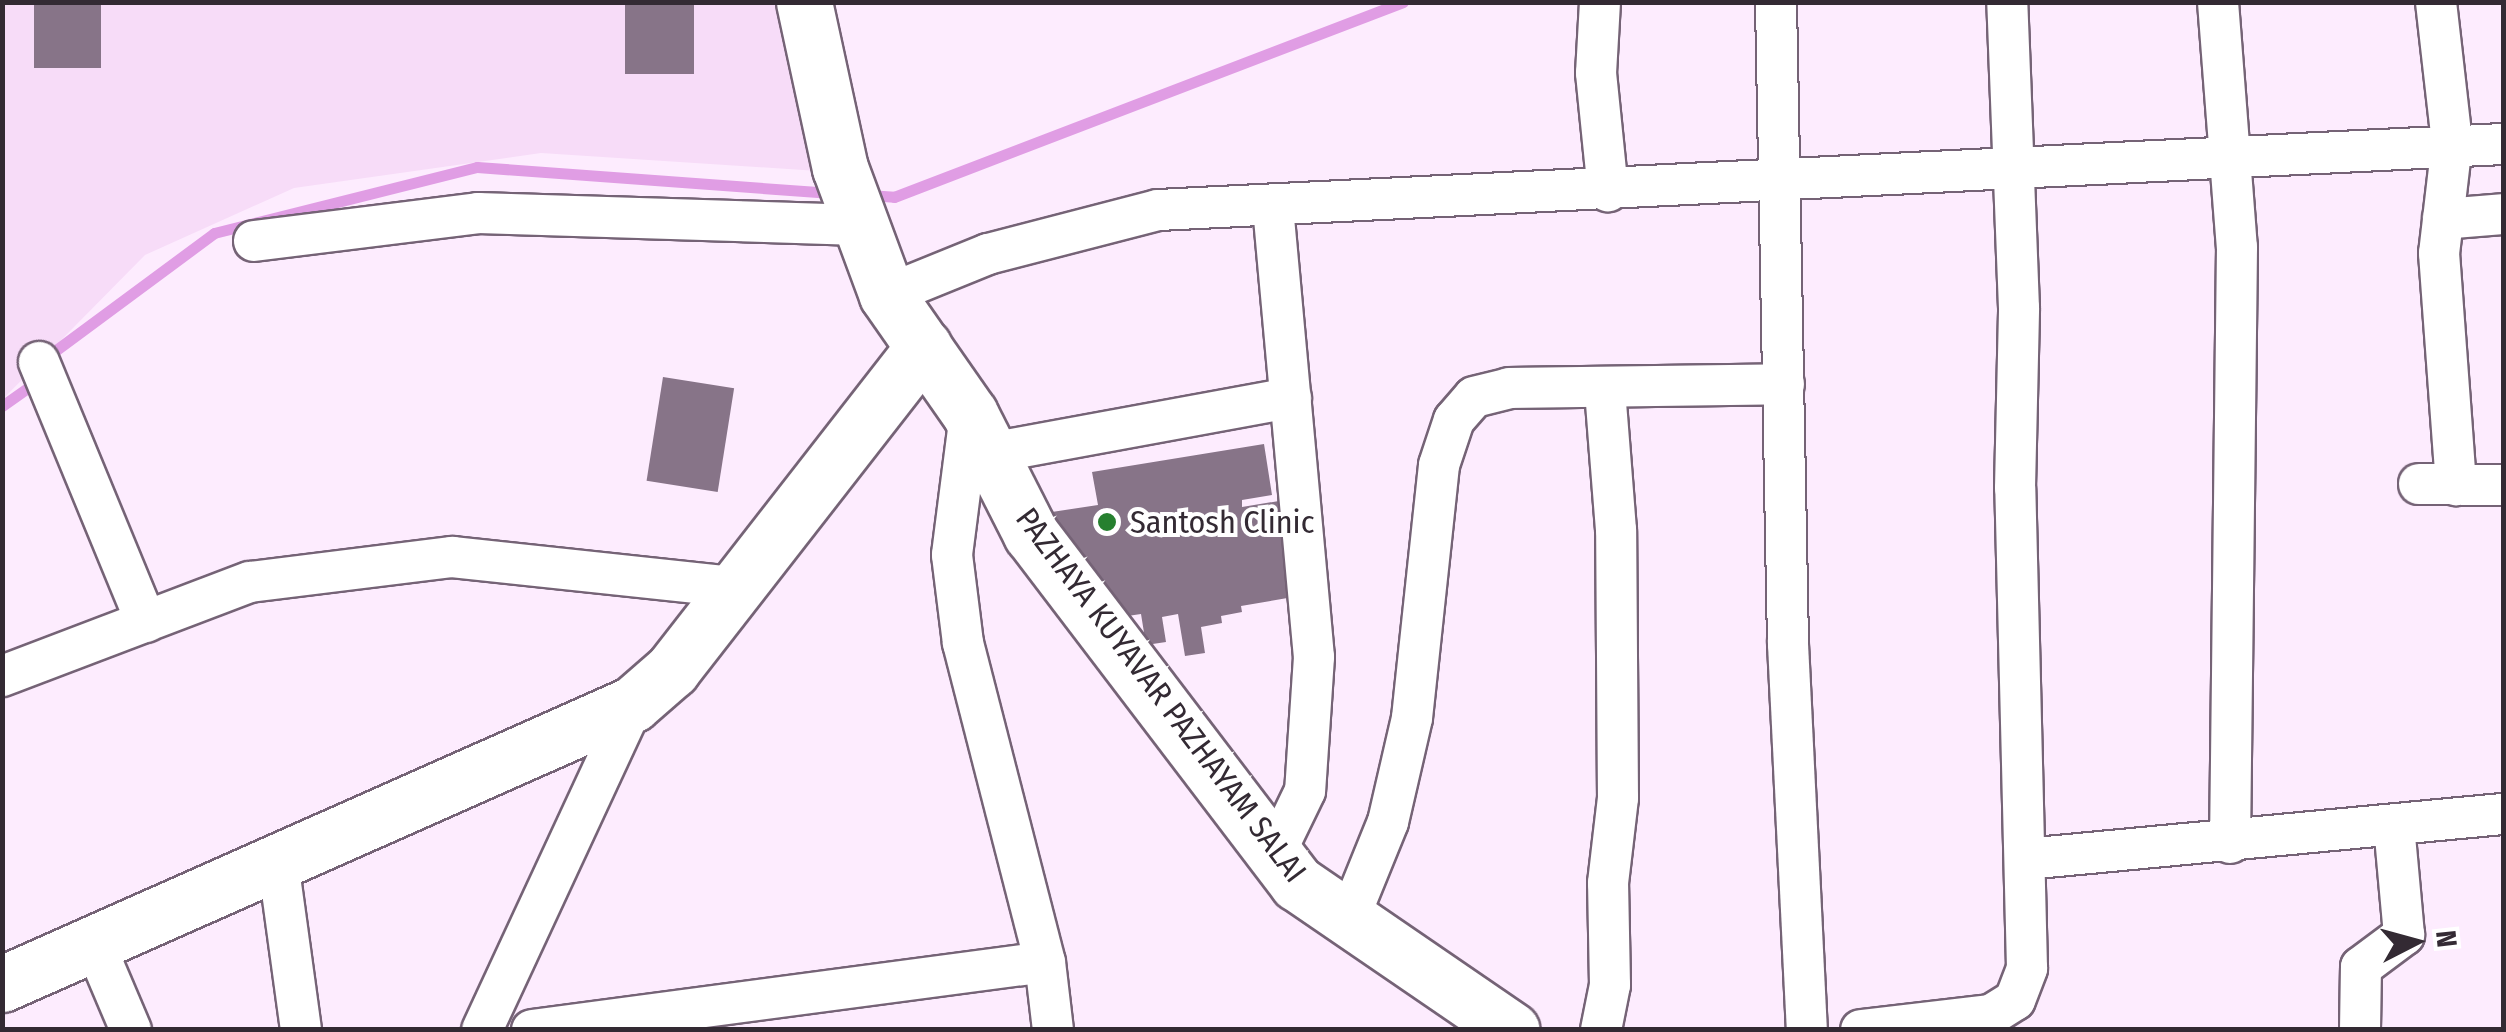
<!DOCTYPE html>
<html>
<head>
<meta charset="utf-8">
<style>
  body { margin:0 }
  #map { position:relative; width:2506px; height:1032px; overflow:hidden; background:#fdecfe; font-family:"Fira Sans Condensed",sans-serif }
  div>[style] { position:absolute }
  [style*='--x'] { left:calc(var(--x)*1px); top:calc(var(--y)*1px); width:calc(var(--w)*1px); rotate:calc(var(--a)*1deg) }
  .built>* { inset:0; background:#f7dcf8 }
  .stream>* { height:11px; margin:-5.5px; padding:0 5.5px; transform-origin:5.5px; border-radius:5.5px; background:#e09de4 }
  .building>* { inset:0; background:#877488; transform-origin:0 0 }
  .roads { filter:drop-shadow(2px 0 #756376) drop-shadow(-2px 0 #756376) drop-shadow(0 2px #756376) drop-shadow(0 -2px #756376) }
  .street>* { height:40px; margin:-20px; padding:0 20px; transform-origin:20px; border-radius:20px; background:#fff }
  .secondary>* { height:55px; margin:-27.5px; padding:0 27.5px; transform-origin:27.5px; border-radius:27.5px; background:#fff }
  .dots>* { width:28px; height:28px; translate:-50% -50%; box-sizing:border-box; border:5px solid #fff; border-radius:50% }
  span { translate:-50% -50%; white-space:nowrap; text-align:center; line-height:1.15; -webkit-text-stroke:8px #fff; paint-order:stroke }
  .poi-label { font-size:32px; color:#332a33 }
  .left { translate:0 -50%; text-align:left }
  .street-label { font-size:32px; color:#332a33 }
  .frame { position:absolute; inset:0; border:5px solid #332a33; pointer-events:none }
  .north { position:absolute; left:2366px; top:892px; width:100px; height:100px; -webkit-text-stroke:8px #fff; paint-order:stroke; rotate:84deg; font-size:28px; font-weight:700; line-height:40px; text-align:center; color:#332a33 }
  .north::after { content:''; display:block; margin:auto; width:35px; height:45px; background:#332a33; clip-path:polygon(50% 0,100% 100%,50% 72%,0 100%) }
</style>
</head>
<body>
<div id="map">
  <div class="built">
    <div style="clip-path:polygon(3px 3px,781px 3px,818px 171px,541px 153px,294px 188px,145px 255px,3px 399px)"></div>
  </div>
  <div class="stream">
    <div style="--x:868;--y:195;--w:26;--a:4"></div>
    <div style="--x:894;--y:197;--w:545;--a:-20.96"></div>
    <div style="--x:44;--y:359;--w:212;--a:-36.5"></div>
    <div style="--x:214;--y:233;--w:271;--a:-14.1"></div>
    <div style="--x:477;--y:167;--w:359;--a:4.2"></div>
    <div style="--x:2;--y:406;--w:45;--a:-35.1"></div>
  </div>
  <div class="building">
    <div style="left:34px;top:2px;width:67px;height:66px"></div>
    <div style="left:625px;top:2px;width:69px;height:72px"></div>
    <div style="left:663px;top:377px;width:72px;height:105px;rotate:9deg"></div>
    <div style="clip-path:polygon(1264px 444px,1272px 495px,1242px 500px,1242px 507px,1291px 499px,1299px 596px,1241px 606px,1242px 612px,1221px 616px,1222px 623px,1201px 627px,1205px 653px,1185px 656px,1178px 614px,1162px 617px,1166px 642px,1146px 645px,1141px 614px,1114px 618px,1032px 515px,1098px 505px,1092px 472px)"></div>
  </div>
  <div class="roads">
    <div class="street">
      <div style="--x:1600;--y:2;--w:71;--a:93.2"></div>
      <div style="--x:1596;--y:73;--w:119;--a:84.2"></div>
      <div style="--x:1776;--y:2;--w:642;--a:88.93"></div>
      <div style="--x:1788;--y:644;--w:386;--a:87.2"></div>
      <div style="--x:2218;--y:2;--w:246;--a:85.6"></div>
      <div style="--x:2237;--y:247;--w:596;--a:90.67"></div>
      <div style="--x:2436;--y:2;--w:142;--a:83.5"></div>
      <div style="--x:2452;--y:143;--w:111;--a:96.7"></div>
      <div style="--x:2439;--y:253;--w:233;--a:85.8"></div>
      <div style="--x:1273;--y:207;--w:452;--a:84.8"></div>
      <div style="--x:1314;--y:657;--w:134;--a:93.8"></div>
      <div style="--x:1305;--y:791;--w:69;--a:115.8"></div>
      <div style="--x:2443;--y:219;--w:61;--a:-4.7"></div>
      <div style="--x:254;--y:241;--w:226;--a:-7.1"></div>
      <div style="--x:478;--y:213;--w:381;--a:1.8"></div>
      <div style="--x:887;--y:295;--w:109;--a:-22.1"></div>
      <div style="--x:988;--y:254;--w:176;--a:-14.5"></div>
      <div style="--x:1158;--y:210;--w:1348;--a:-2.81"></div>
      <div style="--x:39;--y:362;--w:281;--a:67.6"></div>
      <div style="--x:970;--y:414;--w:142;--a:97.3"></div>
      <div style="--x:952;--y:555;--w:89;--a:82.9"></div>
      <div style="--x:963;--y:643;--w:329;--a:75.6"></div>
      <div style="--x:990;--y:453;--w:306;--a:-10.4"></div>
      <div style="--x:2419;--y:484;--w:85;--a:0.7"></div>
      <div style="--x:2;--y:676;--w:265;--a:-20.8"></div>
      <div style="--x:250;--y:582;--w:204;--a:-7.1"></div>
      <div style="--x:452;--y:557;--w:284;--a:6.1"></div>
      <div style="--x:2026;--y:859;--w:480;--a:-5.4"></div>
      <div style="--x:278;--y:862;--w:170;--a:82.2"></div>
      <div style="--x:1349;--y:918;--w:104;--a:-67.9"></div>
      <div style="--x:1388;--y:822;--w:107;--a:-77"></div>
      <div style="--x:1412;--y:718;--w:254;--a:-83.9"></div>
      <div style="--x:1439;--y:465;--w:47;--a:-71.6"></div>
      <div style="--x:1454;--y:420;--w:30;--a:-49"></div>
      <div style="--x:1474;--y:397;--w:36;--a:-14"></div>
      <div style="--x:1509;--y:388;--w:275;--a:-0.8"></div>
      <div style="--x:94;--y:943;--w:95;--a:67"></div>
      <div style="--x:482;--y:1030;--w:359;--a:-65.1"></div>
      <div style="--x:532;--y:1030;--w:517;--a:-7.55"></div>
      <div style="--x:1045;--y:962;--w:68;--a:83.3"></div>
      <div style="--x:1601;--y:1030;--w:46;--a:-78.7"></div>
      <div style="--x:1610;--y:985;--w:102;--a:-91.1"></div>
      <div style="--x:1608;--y:883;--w:86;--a:-83.3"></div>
      <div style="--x:1618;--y:798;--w:268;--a:-90.4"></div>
      <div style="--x:1616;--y:530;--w:140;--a:-94.5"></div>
      <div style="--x:1861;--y:1030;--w:131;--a:-6.6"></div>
      <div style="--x:1991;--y:1015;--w:28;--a:-32"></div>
      <div style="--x:2015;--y:1000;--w:34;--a:-69"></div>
      <div style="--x:2027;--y:968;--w:480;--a:-91.4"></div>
      <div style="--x:2015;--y:488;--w:180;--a:-88.7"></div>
      <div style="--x:2019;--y:308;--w:306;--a:-92.2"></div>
      <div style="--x:2360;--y:1030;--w:63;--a:-89.1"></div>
      <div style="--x:2361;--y:967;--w:54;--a:-36.7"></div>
      <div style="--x:2404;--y:935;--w:109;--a:-95.2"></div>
    </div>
    <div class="secondary">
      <div style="--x:804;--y:2;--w:170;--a:77.8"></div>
      <div style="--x:840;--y:168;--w:135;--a:69.7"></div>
      <div style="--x:887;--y:295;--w:145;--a:55.1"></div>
      <div style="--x:970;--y:414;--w:135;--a:63.1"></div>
      <div style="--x:1031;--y:534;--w:439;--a:52.7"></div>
      <div style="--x:1297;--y:883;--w:260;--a:34.4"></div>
      <div style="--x:2;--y:984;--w:690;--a:-23.93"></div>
      <div style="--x:633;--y:704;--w:52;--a:-41.1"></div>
      <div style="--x:672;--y:670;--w:410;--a:-52.1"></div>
    </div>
  </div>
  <div class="dots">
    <div style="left:1107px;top:522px;background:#26802f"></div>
  </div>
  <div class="poi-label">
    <span class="left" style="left:1130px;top:522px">Santosh Clinic</span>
  </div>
  <div class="street-label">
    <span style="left:1161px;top:695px;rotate:53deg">PAZHAYA KUYAVAR PAZHAYAM SALAI</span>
  </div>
  <div class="frame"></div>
  <div class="north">N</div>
</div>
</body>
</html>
